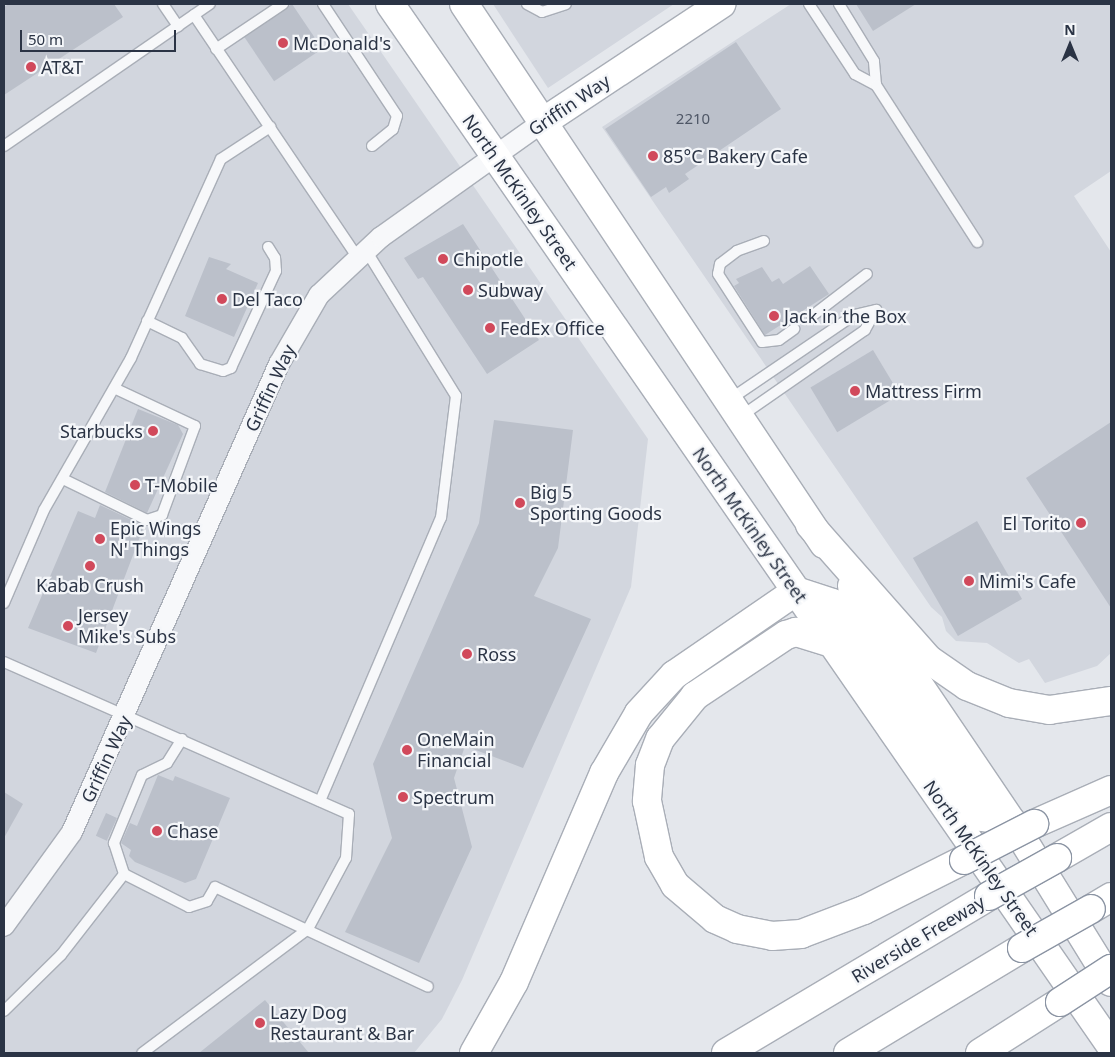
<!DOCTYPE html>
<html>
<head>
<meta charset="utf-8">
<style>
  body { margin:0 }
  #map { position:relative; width:1115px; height:1057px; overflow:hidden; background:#e4e7ec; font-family:"Noto Sans",sans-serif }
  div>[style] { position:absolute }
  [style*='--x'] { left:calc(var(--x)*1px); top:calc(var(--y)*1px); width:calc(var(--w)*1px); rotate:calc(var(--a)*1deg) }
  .built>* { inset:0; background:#d2d6de }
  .building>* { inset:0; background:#bbc0ca; transform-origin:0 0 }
  .roads { filter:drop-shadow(1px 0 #a9aeb7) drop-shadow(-1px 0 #a9aeb7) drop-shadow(0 1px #a9aeb7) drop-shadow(0 -1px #a9aeb7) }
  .lane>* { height:10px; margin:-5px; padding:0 5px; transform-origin:5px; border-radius:5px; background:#f7f8fa }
  .street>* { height:20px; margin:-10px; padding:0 10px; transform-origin:10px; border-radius:10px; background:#f7f8fa }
  .secondary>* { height:28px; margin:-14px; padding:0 14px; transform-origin:14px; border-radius:14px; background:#fff }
  .primary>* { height:28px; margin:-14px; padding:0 14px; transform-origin:14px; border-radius:14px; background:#fff }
  .highway>* { height:28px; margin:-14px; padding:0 14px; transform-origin:14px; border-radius:14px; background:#fff }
  .bridges { filter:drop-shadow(1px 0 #8b94a3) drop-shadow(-1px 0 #8b94a3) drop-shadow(0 1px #8b94a3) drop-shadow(0 -1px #8b94a3) }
  .highway-bridge>* { height:28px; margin:-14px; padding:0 14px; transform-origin:14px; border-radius:14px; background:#fff }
  .dots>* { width:14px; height:14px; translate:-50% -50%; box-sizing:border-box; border:2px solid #f4f6f9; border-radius:50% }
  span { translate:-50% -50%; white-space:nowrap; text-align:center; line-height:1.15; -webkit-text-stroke:4.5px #f4f6f9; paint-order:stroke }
  .number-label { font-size:15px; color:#4f5766 }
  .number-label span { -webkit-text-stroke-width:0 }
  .poi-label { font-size:18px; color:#2b3445 }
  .left { translate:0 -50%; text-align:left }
  .right { translate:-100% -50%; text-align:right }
  .street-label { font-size:18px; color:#2b3445 }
  .frame { position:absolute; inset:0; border:5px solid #2b3445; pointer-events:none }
  .north { position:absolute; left:1045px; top:20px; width:50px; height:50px; -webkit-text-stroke:4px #f4f6f9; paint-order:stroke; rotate:0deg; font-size:14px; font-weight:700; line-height:20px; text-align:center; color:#2b3445 }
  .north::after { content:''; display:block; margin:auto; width:18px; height:22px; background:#2b3445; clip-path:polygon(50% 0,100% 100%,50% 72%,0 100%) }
  .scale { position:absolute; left:20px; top:30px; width:156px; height:22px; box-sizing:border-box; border:2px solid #2b3445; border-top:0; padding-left:6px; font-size:15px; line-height:18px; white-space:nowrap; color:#2b3445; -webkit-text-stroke:4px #f4f6f9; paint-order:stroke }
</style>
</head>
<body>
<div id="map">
  <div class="built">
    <div style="clip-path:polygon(4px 4px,348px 4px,648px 439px,631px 587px,462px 980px,442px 1019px,414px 1053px,4px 1053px)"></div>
    <div style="clip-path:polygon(493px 4px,674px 4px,548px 88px)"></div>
    <div style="clip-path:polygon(791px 4px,1111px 4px,1111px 171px,1074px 196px,1111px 252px,1111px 653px,1097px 666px,1045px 683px,1029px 659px,1019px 663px,987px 643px,956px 641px,946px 631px,942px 617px,931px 607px,602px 127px)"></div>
  </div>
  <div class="building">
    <div style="clip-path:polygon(9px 4px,114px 4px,123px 17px,4px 95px,4px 7px)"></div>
    <div style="left:292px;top:4px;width:54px;height:58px;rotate:56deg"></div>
    <div style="clip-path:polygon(856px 4px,916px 4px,873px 31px)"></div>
    <div style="clip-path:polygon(736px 42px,781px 109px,685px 174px,689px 179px,669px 193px,666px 187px,651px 197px,605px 129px)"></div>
    <div style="clip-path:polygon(463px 224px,539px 340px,487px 374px,423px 277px,418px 279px,404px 258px)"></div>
    <div style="clip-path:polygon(209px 257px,231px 264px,226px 269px,258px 283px,234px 337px,185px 316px)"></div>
    <div style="clip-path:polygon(810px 266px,829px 294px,765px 335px,734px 286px,739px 283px,736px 279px,762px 267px,772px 282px,779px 278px,783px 284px)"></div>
    <div style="left:873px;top:350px;width:52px;height:73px;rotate:59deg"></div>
    <div style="clip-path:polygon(138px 409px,178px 425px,183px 434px,147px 513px,105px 492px)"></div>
    <div style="clip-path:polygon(494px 420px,573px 430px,558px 548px,534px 596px,591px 619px,523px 768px,465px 746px,454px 778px,472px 847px,419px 963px,345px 932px,392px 838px,373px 764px,479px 523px)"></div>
    <div style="clip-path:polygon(1111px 422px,1111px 608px,1026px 478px)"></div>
    <div style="clip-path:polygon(100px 505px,144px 526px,96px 653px,28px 628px,78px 511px,95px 518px)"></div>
    <div style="left:977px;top:521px;width:90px;height:74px;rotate:60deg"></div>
    <div style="clip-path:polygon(158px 775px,173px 781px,175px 776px,230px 798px,196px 879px,185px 883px,135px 862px,129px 856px,131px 850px,121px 843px,130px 823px,137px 826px)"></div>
    <div style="clip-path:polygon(4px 792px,23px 804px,4px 838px)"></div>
    <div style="left:106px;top:813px;width:12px;height:25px;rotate:24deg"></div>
    <div style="clip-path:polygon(265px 1000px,309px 1053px,199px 1053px)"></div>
  </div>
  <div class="roads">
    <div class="lane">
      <div style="--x:163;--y:4;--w:27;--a:56"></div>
      <div style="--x:323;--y:4;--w:134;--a:56.5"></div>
      <div style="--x:397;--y:116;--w:14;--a:107"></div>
      <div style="--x:393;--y:129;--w:27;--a:141"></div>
      <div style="--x:527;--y:4;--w:17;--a:28"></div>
      <div style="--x:542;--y:12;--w:25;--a:-18"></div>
      <div style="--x:809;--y:4;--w:84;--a:56.7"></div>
      <div style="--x:855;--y:74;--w:24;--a:28"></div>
      <div style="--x:876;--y:85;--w:24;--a:-95"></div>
      <div style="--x:874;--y:61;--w:67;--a:-121.6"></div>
      <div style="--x:194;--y:15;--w:293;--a:56"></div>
      <div style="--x:216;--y:49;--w:81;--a:-33.9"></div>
      <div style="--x:876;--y:85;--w:187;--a:57.2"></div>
      <div style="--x:4;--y:146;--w:250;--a:-34.6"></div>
      <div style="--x:764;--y:241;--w:29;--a:160"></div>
      <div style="--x:737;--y:251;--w:21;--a:143"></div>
      <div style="--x:720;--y:264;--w:10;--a:101"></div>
      <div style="--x:718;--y:274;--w:81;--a:57.1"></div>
      <div style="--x:762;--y:342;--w:17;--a:-7"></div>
      <div style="--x:779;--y:340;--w:19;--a:-36"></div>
      <div style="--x:812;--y:316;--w:69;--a:-37.4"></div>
      <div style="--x:147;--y:321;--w:39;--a:26"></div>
      <div style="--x:182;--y:338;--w:32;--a:55"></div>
      <div style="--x:200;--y:364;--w:24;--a:17"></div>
      <div style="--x:223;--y:371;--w:9;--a:-21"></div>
      <div style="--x:231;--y:368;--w:107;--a:-65.1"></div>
      <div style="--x:276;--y:271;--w:13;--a:-94"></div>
      <div style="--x:275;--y:258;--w:13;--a:-122"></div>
      <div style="--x:729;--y:400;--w:151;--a:-34.2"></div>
      <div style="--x:854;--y:315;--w:23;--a:-13"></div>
      <div style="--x:876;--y:310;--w:23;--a:119"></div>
      <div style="--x:865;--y:330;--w:152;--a:145.2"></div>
      <div style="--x:63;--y:479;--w:93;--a:26"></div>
      <div style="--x:147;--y:520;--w:16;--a:-18"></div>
      <div style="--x:162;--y:515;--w:95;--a:-69.7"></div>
      <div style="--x:195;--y:426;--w:89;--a:-154.9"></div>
      <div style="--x:4;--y:603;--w:101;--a:-66.7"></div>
      <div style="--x:44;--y:510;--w:175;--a:-60.2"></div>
      <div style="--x:131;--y:358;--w:218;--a:-65.7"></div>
      <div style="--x:221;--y:159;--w:59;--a:-33.1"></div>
      <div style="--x:4;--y:662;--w:377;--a:23.8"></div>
      <div style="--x:349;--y:814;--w:44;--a:93.9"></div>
      <div style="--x:346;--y:858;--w:81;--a:118.2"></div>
      <div style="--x:308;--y:929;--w:207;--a:143.2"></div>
      <div style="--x:182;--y:739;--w:28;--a:122"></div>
      <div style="--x:167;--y:763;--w:28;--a:154"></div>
      <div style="--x:142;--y:775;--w:74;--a:112.4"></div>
      <div style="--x:114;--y:843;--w:33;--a:72"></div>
      <div style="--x:124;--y:874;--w:73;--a:26.9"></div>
      <div style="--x:189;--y:907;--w:19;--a:-18"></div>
      <div style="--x:207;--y:901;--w:16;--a:-60"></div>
      <div style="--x:215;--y:887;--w:235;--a:25.1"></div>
      <div style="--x:320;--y:801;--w:308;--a:-66.9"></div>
      <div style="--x:441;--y:518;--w:123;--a:-83"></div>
      <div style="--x:456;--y:396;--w:172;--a:-121.7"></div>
      <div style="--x:4;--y:1011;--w:80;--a:-44.5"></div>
      <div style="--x:61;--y:955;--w:103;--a:-52.1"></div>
    </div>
    <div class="street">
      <div style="--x:4;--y:926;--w:116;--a:-54.1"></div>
      <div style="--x:72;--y:832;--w:512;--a:-66.14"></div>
      <div style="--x:279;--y:364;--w:80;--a:-59.9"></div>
      <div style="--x:319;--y:295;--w:85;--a:-43.1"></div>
      <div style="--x:381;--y:237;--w:199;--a:-35.4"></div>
    </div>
    <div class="secondary">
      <div style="--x:543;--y:122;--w:214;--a:-33.5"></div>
    </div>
    <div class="primary">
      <div style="--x:390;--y:4;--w:1267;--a:55.32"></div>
      <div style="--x:464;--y:4;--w:649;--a:56.31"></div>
      <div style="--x:852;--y:586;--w:285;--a:55.9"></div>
      <div style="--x:1012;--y:822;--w:188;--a:58.3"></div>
    </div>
    <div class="highway">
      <div style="--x:810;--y:525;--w:179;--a:48.6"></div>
      <div style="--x:928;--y:659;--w:47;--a:34.7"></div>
      <div style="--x:967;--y:686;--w:45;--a:22"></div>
      <div style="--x:1009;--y:703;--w:41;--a:9.9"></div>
      <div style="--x:1049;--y:710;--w:63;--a:-8.3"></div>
      <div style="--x:832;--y:643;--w:38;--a:-163"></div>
      <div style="--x:796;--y:632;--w:10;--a:163"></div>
      <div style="--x:786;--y:635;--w:110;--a:146.2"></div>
      <div style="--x:695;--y:696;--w:55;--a:129.1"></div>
      <div style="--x:660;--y:739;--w:28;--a:111"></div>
      <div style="--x:650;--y:765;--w:36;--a:95"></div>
      <div style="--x:647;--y:801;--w:57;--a:77.9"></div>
      <div style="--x:659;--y:857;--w:32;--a:60"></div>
      <div style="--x:675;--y:885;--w:52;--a:40.4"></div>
      <div style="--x:715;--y:919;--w:24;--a:24"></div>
      <div style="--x:737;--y:929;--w:36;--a:11"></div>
      <div style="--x:772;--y:936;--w:29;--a:-4"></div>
      <div style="--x:801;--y:934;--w:67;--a:-20.9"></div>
      <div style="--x:864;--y:910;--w:112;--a:-26.6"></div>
      <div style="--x:1034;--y:824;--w:84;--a:-23.8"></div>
      <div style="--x:1057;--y:858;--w:62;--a:-29.9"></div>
      <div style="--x:1091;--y:909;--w:23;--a:-31"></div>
      <div style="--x:474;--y:1053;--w:81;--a:-60.6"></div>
      <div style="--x:514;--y:982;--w:228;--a:-66.7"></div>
      <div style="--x:604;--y:773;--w:69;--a:-59.7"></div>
      <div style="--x:639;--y:713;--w:52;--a:-47.4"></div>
      <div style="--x:674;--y:675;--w:148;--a:-34.5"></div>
      <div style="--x:796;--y:591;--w:38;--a:18"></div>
      <div style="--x:832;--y:603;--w:261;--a:55"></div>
      <div style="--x:982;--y:817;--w:30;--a:9"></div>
      <div style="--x:726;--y:1053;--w:306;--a:-30.8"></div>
      <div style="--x:848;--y:1053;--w:203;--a:-31.1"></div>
      <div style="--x:980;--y:1053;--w:95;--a:-32.5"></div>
    </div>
  </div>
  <div class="bridges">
    <div class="highway-bridge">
      <div style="--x:964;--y:860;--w:79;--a:-27.2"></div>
      <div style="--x:989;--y:896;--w:78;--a:-29.2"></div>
      <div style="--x:1022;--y:948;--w:79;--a:-29.5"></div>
      <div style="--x:1060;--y:1002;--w:61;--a:-32.9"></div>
    </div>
  </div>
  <div class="dots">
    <div style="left:283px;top:43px;background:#d1495b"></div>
    <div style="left:31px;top:67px;background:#d1495b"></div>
    <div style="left:653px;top:156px;background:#d1495b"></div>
    <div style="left:443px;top:259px;background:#d1495b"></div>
    <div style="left:468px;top:290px;background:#d1495b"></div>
    <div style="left:222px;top:299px;background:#d1495b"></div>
    <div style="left:774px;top:316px;background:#d1495b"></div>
    <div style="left:490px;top:328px;background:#d1495b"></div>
    <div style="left:855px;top:391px;background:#d1495b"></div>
    <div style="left:153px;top:431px;background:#d1495b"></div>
    <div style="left:135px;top:485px;background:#d1495b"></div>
    <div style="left:520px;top:503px;background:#d1495b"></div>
    <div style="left:1081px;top:523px;background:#d1495b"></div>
    <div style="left:100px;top:539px;background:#d1495b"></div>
    <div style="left:90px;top:566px;background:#d1495b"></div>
    <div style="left:969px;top:581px;background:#d1495b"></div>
    <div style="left:68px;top:626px;background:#d1495b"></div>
    <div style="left:467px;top:654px;background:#d1495b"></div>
    <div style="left:407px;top:750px;background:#d1495b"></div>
    <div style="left:403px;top:797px;background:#d1495b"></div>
    <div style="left:157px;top:831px;background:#d1495b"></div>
    <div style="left:260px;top:1023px;background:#d1495b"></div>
  </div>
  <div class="number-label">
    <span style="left:693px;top:119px">2210</span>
  </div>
  <div class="poi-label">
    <span class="left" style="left:293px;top:43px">McDonald's</span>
    <span class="left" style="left:41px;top:67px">AT&amp;T</span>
    <span class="left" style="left:663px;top:156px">85°C Bakery Cafe</span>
    <span class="left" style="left:453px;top:259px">Chipotle</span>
    <span class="left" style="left:478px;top:290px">Subway</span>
    <span class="left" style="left:232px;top:299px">Del Taco</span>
    <span class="left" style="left:784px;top:316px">Jack in the Box</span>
    <span class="left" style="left:500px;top:328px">FedEx Office</span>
    <span class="left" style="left:865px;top:391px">Mattress Firm</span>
    <span class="right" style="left:143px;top:431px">Starbucks</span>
    <span class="left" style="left:145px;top:485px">T-Mobile</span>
    <span class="left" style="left:530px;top:503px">Big 5<br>Sporting Goods</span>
    <span class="right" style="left:1071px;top:523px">El Torito</span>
    <span class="left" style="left:110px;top:539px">Epic Wings<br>N' Things</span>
    <span class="left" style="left:979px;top:581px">Mimi's Cafe</span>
    <span style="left:90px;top:585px">Kabab Crush</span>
    <span class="left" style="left:78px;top:626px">Jersey<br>Mike's Subs</span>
    <span class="left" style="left:477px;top:654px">Ross</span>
    <span class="left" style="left:417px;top:750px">OneMain<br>Financial</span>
    <span class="left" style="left:413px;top:797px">Spectrum</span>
    <span class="left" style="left:167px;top:831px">Chase</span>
    <span class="left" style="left:270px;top:1023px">Lazy Dog<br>Restaurant &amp; Bar</span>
  </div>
  <div class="street-label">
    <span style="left:569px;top:105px;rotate:-34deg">Griffin Way</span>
    <span style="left:520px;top:192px;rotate:55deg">North McKinley Street</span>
    <span style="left:270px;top:388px;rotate:-65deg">Griffin Way</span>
    <span style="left:750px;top:525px;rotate:55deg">North McKinley Street</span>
    <span style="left:106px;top:759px;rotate:-65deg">Griffin Way</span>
    <span style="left:981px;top:858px;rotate:55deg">North McKinley Street</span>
    <span style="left:918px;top:939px;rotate:-31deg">Riverside Freeway</span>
  </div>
  <div class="frame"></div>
  <div class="north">N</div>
  <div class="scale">50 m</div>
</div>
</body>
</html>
